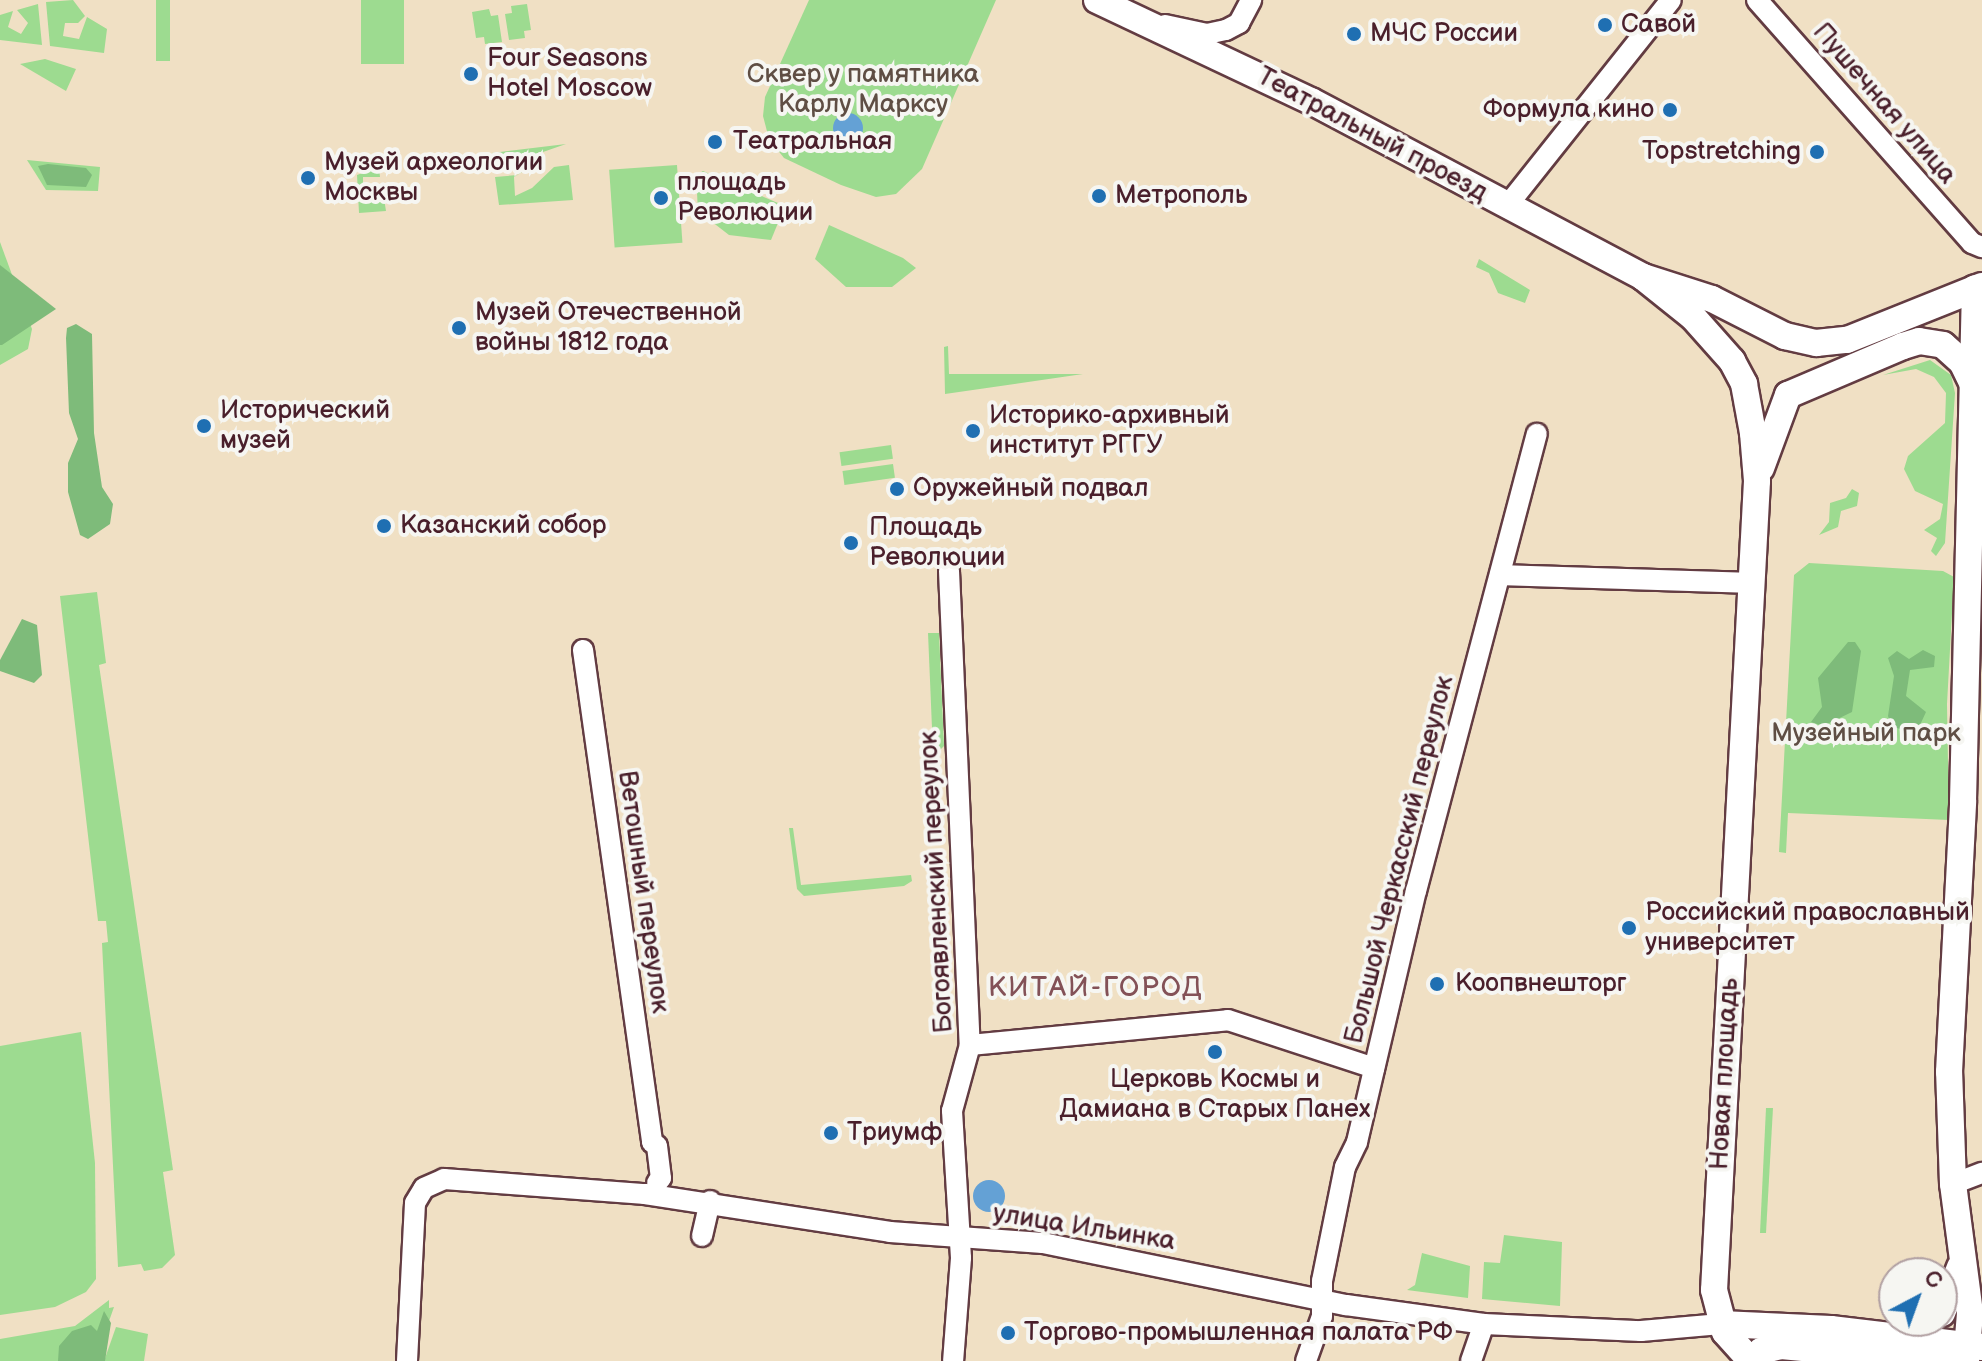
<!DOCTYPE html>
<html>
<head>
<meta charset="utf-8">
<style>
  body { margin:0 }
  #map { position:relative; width:1982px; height:1361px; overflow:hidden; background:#f0e0c4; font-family:"Balsamiq Sans",sans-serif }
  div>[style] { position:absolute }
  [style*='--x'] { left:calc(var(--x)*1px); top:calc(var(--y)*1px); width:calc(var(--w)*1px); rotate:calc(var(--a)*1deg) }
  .green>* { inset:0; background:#9ddb90; transform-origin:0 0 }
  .forest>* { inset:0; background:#7ebb7a }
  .water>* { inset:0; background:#64a1d5 }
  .round { border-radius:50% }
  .roads { filter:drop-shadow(2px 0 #633c42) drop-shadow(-2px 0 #633c42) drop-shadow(0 2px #633c42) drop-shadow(0 -2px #633c42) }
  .minor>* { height:20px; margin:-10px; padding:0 10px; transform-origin:10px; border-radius:10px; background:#fff }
  .major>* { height:26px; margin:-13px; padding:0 13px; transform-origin:13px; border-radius:13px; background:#fff }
  .dots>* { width:22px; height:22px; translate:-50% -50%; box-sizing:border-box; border:4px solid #f6f6f2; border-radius:50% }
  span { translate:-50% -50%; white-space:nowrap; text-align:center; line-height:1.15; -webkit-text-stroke:8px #f6f6f2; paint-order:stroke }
  .poi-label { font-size:26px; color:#4a1f2b }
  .left { translate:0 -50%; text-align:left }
  .right { translate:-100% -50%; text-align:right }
  .park-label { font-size:26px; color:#5f4e44 }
  .street-label { font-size:26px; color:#4a1f2b }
  .neighbourhood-label { font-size:28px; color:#835157; letter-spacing:2px }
  .north { position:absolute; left:1878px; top:1257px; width:80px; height:80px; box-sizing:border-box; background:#f6f6f2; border:2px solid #b1a0a2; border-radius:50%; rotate:41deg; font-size:22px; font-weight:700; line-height:32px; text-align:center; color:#4a1f2b }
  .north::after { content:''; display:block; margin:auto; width:28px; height:36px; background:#1f6fb2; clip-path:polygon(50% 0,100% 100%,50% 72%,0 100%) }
</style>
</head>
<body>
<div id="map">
  <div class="green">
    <div style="clip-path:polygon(73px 0,85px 16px,78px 23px,65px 23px,63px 36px,79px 39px,87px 17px,107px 29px,104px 53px,50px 46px,46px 2px)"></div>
    <div style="left:156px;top:0;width:14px;height:61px"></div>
    <div style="left:361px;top:0;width:43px;height:64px"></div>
    <div style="clip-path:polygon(809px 0,996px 0,922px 169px,896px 194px,876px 197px,841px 185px,784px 158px,769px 139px,763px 116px,765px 97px)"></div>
    <div style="clip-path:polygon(38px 4px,42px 45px,0 40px,0 15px,13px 11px,8px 27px,21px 34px,28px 23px,17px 10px)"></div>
    <div style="clip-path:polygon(527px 4px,531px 30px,524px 31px,525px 38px,509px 40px,505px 14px,512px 13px,511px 6px)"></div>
    <div style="clip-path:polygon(489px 9px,491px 16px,498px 15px,502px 42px,485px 44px,484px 37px,476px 38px,472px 12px)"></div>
    <div style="clip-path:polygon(45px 59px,76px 69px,66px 91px,20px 64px)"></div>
    <div style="clip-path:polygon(566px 144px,543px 152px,522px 172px,514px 177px,515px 196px,532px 188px,554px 167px,569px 165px,573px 200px,499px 205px,495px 177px,518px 175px,517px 161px,494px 168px,492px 153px)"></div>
    <div style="clip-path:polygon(27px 160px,100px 167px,98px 191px,46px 190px)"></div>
    <div style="left:677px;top:165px;width:78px;height:68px;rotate:86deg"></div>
    <div style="clip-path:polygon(379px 167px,380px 177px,363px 177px,363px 193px,383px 192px,386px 211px,359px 213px,357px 175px)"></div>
    <div style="clip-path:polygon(703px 171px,785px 206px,771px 240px,729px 235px,698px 211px,696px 175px)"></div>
    <div style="clip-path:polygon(829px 225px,903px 258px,916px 268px,892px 287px,846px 287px,815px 259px)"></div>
    <div style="clip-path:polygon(0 242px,32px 329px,28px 349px,0 365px)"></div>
    <div style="clip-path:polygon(1479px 259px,1530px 290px,1525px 303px,1498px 293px,1489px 273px,1476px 267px)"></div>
    <div style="clip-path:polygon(948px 346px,949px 374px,1083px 374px,945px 394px,944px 347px)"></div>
    <div style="clip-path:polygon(1930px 360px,1951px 375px,1955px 393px,1945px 543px,1936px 556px,1931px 551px,1937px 538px,1924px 530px,1940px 519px,1943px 504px,1915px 491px,1904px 469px,1908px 456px,1945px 423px,1946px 393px,1934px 377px,1916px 369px,1883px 375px)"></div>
    <div style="left:891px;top:445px;width:14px;height:52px;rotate:82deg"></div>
    <div style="left:893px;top:464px;width:14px;height:51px;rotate:82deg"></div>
    <div style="clip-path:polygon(1852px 489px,1859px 493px,1857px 506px,1841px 511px,1838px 527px,1819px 535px,1829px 522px,1830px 503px,1846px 498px)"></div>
    <div style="clip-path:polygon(1809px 563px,1943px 571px,1954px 577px,1947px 704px,1949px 820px,1788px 813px,1786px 853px,1779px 852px,1794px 575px)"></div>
    <div style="clip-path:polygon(97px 592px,106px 663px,99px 665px,173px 1170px,163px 1172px,175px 1255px,162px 1268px,144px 1271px,141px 1264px,118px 1267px,102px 943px,108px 942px,106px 921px,98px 921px,60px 596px)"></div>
    <div style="clip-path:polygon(928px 633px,939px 633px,944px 746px,938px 752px,933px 752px)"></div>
    <div style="clip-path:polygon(789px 828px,793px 828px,801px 885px,911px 875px,912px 881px,904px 886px,804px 896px,797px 889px)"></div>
    <div style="clip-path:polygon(81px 1032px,95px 1163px,96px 1279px,86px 1292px,55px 1307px,0 1315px,0 1046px)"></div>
    <div style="clip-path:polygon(1766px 1108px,1773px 1108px,1766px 1233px,1760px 1233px)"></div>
    <div style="clip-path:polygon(1504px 1235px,1562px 1242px,1560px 1306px,1482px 1299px,1484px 1262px,1500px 1263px)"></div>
    <div style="clip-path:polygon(1422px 1253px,1470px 1266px,1468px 1298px,1407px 1290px,1415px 1285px)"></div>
    <div style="clip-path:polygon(109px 1300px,109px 1308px,114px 1307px,95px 1361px,0 1361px,0 1339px,75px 1326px)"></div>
    <div style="clip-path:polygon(116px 1327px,148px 1334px,144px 1361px,104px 1361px)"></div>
  </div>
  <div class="forest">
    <div style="clip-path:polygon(48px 164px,86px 168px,92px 175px,86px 187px,47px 185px,38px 166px)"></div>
    <div style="clip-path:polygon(0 265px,56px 309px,2px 345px,0 345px)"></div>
    <div style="clip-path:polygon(76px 324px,92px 334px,94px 433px,102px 487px,113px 504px,110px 524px,88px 539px,80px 535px,68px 492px,68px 463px,78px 439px,69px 413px,66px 338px,67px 328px)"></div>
    <div style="clip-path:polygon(22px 619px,37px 625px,42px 675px,34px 683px,0 671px,0 660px)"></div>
    <div style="clip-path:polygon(1848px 642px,1855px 642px,1861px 651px,1852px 712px,1823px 726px,1811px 722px,1822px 707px,1818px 678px)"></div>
    <div style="clip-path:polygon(1923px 650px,1935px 656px,1934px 667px,1910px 670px,1906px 696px,1926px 712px,1920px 725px,1906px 731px,1891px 726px,1888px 716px,1894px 676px,1888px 658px,1897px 651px,1909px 659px)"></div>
    <div style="clip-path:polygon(104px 1311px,111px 1323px,105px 1361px,58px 1361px,59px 1346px,72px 1331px,91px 1325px,97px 1331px)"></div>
  </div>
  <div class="water">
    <div class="round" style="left:833px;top:113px;width:30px;height:30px"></div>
    <div class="round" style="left:973px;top:1180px;width:32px;height:32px"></div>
  </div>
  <div class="roads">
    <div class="minor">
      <div style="--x:1757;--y:0;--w:324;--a:48.5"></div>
      <div style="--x:1972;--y:243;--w:11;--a:22"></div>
      <div style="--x:1165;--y:25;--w:43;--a:12.1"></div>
      <div style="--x:1207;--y:34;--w:19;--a:-12"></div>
      <div style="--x:1226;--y:30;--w:15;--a:-28"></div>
      <div style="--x:1239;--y:23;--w:26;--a:-62"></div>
      <div style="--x:1507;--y:206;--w:263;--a:-51.5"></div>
      <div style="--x:949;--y:571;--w:474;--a:87.5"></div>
      <div style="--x:970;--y:1045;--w:68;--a:105.3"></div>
      <div style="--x:952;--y:1111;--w:147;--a:86.5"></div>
      <div style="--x:961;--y:1258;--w:103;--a:94.4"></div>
      <div style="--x:1500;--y:575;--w:252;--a:1.8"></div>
      <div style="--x:583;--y:650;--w:497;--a:82"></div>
      <div style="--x:652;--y:1142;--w:6;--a:39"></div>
      <div style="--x:657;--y:1146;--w:32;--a:83"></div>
      <div style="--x:661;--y:1178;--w:6;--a:129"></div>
      <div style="--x:970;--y:1045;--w:259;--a:-5.5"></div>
      <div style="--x:1228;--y:1020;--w:154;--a:18.2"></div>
      <div style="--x:1953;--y:1184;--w:31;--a:-21"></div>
      <div style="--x:702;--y:1236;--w:36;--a:-77"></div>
      <div style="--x:407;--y:1361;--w:158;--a:-87.1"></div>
      <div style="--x:415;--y:1203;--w:17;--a:-59"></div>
      <div style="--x:424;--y:1188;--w:22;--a:-24"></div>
      <div style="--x:444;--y:1179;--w:202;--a:4.3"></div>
      <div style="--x:645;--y:1194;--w:248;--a:8.8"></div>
      <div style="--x:890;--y:1232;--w:153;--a:4.1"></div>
      <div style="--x:1043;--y:1243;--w:309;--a:11.6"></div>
      <div style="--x:1346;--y:1305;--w:139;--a:7.8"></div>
      <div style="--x:1484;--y:1324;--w:157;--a:2.6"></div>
      <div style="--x:1641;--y:1331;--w:80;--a:-5"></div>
      <div style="--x:1306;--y:1361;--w:48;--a:-70.4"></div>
      <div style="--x:1322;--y:1316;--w:35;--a:-90"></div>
      <div style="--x:1322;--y:1281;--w:116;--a:-78.6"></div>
      <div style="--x:1345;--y:1167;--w:28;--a:-64"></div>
      <div style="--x:1357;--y:1142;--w:258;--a:-76.8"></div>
      <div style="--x:1416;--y:891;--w:473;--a:-75.2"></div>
      <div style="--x:1471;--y:1361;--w:39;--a:-71"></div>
    </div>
    <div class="major">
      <div style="--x:1097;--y:0;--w:237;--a:25.3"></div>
      <div style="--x:1311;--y:101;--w:376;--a:27.9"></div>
      <div style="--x:1643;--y:277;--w:72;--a:17.7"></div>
      <div style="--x:1712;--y:299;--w:82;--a:26.9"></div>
      <div style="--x:1785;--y:336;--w:32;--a:13"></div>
      <div style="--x:1816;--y:343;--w:31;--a:-6"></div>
      <div style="--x:1847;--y:340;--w:145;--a:-21.8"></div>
      <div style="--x:1643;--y:277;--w:64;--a:38.7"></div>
      <div style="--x:1693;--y:317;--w:59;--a:48.4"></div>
      <div style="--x:1732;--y:361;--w:26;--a:62"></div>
      <div style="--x:1744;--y:384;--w:50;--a:79.6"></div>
      <div style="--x:1753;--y:433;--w:48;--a:85.2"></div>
      <div style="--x:1757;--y:481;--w:810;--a:93.04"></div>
      <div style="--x:1714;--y:1290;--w:43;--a:75.3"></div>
      <div style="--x:1725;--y:1332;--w:39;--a:48"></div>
      <div style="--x:1761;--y:468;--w:78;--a:-69.7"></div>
      <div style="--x:1788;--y:395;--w:125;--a:-23.1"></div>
      <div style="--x:1903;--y:346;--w:17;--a:-17"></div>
      <div style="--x:1919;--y:341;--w:24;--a:9"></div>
      <div style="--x:1943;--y:345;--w:25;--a:42"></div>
      <div style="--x:1962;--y:362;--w:25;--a:64"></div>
      <div style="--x:1942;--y:1313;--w:49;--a:-68.6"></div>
      <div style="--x:1721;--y:1324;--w:110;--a:2.6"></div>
      <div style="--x:1831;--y:1329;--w:152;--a:6.8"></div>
      <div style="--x:1751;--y:1361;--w:14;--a:-45"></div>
      <div style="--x:1761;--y:1351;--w:21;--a:-14"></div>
      <div style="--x:1781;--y:1346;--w:164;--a:5.3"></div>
      <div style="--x:1966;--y:1361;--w:48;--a:-85.2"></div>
      <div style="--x:1970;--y:1313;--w:130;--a:-97.5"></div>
      <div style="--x:1953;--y:1184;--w:112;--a:-92"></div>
      <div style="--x:1949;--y:1072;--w:271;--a:-87"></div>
      <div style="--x:1963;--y:801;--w:513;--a:-88.66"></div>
    </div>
  </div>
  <div class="dots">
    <div style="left:1605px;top:25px;background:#1f6fb2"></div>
    <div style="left:1354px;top:34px;background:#1f6fb2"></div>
    <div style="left:471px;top:74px;background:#1f6fb2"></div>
    <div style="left:1670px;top:110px;background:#1f6fb2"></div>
    <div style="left:715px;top:142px;background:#1f6fb2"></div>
    <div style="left:1817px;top:152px;background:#1f6fb2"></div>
    <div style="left:308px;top:178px;background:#1f6fb2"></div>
    <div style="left:1099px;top:196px;background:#1f6fb2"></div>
    <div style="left:661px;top:198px;background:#1f6fb2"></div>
    <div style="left:459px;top:328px;background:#1f6fb2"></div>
    <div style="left:204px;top:426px;background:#1f6fb2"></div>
    <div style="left:973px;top:431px;background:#1f6fb2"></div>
    <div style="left:897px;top:489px;background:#1f6fb2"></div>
    <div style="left:384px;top:526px;background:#1f6fb2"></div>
    <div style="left:851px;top:543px;background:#1f6fb2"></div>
    <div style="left:1629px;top:928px;background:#1f6fb2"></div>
    <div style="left:1437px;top:984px;background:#1f6fb2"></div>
    <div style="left:1215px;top:1052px;background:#1f6fb2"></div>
    <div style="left:831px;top:1133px;background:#1f6fb2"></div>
    <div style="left:1008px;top:1333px;background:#1f6fb2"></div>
  </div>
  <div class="poi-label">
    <span class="left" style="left:1621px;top:25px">Савой</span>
    <span class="left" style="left:1370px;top:34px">МЧС России</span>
    <span class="left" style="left:487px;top:74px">Four Seasons<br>Hotel Moscow</span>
    <span class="right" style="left:1654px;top:110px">Формула кино</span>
    <span class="left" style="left:733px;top:142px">Театральная</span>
    <span class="right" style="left:1801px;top:152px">Topstretching</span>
    <span class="left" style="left:324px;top:178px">Музей археологии<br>Москвы</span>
    <span class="left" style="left:677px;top:198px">площадь<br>Революции</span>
    <span class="left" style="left:1115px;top:196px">Метрополь</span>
    <span class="left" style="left:475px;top:328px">Музей Отечественной<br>войны 1812 года</span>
    <span class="left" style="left:220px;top:426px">Исторический<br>музей</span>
    <span class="left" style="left:989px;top:431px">Историко-архивный<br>институт РГГУ</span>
    <span class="left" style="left:913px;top:489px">Оружейный подвал</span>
    <span class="left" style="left:400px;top:526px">Казанский собор</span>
    <span class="left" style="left:869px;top:543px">Площадь<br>Революции</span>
    <span class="left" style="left:1645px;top:928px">Российский православный<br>университет</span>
    <span class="left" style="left:1455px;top:984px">Коопвнешторг</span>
    <span style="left:1215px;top:1095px">Церковь Космы и<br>Дамиана в Старых Панех</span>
    <span class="left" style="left:847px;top:1133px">Триумф</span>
    <span class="left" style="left:1024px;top:1333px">Торгово-промышленная палата РФ</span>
  </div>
  <div class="park-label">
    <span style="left:863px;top:90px">Сквер у памятника<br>Карлу Марксу</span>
    <span style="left:1866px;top:734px">Музейный парк</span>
  </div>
  <div class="street-label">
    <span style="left:1884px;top:104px;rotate:49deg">Пушечная улица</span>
    <span style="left:1372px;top:135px;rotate:28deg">Театральный проезд</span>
    <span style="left:1400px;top:860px;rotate:-76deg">Большой Черкасский переулок</span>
    <span style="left:937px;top:882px;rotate:-93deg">Богоявленский переулок</span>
    <span style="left:643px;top:892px;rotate:82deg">Ветошный переулок</span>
    <span style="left:1725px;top:1074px;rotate:-87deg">Новая площадь</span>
    <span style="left:1084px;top:1228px;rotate:9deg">улица Ильинка</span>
  </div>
  <div class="neighbourhood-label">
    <span style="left:1096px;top:988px">КИТАЙ-ГОРОД</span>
  </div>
  <div class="north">С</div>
</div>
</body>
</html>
